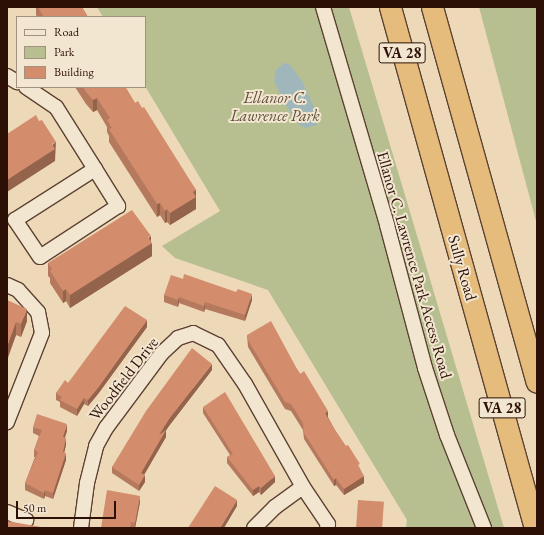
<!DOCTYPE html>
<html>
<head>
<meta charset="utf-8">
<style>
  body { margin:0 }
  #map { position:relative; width:544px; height:535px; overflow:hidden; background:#edd8b8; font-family:"EB Garamond",serif }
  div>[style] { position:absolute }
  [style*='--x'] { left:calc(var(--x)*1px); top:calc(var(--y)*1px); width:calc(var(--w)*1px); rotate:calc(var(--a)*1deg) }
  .green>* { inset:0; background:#b7bf90 }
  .water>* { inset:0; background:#9fb6bb }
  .roads { filter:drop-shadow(1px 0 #5c4232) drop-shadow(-1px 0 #5c4232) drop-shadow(0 1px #5c4232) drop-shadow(0 -1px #5c4232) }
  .minor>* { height:14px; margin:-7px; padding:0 7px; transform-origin:7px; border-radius:7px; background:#f3e6d1 }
  .highway>* { height:21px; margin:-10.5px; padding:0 10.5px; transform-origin:10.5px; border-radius:10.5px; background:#e6bc7c }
  .wall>* { inset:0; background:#b5795e }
  .shaded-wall>* { inset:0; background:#94634c }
  .building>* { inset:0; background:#d38d6d; transform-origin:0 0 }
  span { translate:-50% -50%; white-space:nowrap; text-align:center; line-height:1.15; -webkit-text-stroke:4px #f3e6d1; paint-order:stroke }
  .shield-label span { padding:1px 3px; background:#f3e6d1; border:1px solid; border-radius:3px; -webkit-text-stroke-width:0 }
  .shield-label { font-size:15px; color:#2c1005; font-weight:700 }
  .park-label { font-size:16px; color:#5d4d36; font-style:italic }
  .street-label { font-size:16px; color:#2c1005 }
  .frame { position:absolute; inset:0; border:8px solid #2c1005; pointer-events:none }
  .legend { position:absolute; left:16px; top:16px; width:130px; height:72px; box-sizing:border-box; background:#f3e6d1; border:1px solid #a3907f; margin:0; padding:5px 7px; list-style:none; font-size:12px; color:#2c1005 }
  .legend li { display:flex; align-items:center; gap:8px; height:20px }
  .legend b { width:20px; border:1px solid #a3907f }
  .scale { position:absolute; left:16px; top:501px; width:100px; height:18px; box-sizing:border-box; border:2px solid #2c1005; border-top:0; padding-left:5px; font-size:12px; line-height:14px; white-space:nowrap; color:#2c1005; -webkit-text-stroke:3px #f3e6d1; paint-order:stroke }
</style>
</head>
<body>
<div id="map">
  <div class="green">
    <div style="clip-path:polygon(97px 7px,349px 7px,504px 528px,406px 528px,407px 520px,268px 290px,175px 258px,162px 246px,220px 211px,145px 86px,145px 17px,103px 17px)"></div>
    <div style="clip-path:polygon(479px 7px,537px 7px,537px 225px)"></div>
  </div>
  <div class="water">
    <div style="clip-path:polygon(284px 63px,289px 64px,302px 81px,317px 114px,317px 125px,306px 128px,299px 125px,285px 104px,274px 81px,276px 70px)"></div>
  </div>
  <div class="roads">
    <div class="minor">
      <div style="--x:323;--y:7;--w:227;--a:73.6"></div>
      <div style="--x:387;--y:225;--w:148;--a:75.1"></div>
      <div style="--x:425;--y:368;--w:71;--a:71.8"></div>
      <div style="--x:447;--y:435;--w:100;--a:68.3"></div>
      <div style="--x:7;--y:76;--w:12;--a:31"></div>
      <div style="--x:26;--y:87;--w:36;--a:34"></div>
      <div style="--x:56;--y:107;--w:73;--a:57.8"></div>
      <div style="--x:95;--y:169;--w:44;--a:58.1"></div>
      <div style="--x:118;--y:206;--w:93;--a:146.8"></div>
      <div style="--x:40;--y:257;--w:45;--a:-124"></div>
      <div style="--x:15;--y:220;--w:95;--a:-32.5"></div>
      <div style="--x:7;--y:285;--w:12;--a:24"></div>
      <div style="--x:18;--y:290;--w:30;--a:48"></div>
      <div style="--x:38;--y:312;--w:21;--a:79"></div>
      <div style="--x:42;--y:333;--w:96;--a:111.5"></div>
      <div style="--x:7;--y:512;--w:21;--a:23"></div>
      <div style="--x:81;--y:528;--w:45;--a:-82.4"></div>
      <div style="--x:87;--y:483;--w:38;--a:-76"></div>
      <div style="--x:96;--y:446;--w:21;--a:-61"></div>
      <div style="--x:106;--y:428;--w:94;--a:-53.3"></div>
      <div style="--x:162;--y:353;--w:22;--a:-43"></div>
      <div style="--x:178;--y:338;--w:16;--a:-18"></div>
      <div style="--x:193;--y:333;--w:28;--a:26"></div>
      <div style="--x:218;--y:345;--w:47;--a:55.3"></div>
      <div style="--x:245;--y:384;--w:118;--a:60.6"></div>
      <div style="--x:303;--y:487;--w:45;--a:56"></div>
      <div style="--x:328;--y:524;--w:4;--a:104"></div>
      <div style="--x:254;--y:528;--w:30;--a:-45"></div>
      <div style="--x:275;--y:507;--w:34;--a:-36"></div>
    </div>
    <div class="highway">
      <div style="--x:390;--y:7;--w:541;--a:74.45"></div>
      <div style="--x:432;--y:7;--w:389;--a:74.4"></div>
    </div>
  </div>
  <div class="wall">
    <div style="clip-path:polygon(36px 7px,82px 7px,88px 17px,37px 17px,36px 15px)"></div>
    <div style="clip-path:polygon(75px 87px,126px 87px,126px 88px,135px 103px,196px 190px,196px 209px,170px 225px,167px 222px,165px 223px,160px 215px,157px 217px,109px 142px,109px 136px,107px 132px,107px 127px,97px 110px,93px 112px,86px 104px)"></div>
    <div style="clip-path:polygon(151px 241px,152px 256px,70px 308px,66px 301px,63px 303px,50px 283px,50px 278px,48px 276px,48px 263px)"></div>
    <div style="clip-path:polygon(183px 279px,252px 300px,245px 321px,205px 309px,204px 312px,179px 303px,178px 307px,164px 302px,164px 295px)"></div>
    <div style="clip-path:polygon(7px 300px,27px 321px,21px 337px,16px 335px,8px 358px,8px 370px,7px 373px)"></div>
    <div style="clip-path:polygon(147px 327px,98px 394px,88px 406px,84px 404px,77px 416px,60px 407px,60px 402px,56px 400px,56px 393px,68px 383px)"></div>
    <div style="clip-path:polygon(247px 335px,297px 369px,328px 417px,335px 430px,360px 469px,364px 483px,344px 495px,336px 485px,334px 486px,304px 439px,303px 430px,291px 411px,285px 409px,248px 347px)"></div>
    <div style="clip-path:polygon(212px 370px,169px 426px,166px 430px,166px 437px,144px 475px,145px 482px,139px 491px,112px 473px,112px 467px)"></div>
    <div style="clip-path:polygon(203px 407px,275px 482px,261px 495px,259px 492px,253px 496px,227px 463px,227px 457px,230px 455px,203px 413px)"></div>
    <div style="clip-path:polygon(33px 427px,67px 431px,65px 437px,66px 445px,64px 452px,66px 460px,53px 499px,45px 496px,44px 499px,25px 490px,25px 483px,35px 457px,34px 457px,34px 450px,39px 436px,33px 433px)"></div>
    <div style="clip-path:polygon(140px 502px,135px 528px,101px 528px)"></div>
  </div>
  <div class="shaded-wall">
    <div style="clip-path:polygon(97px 98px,97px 110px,93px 112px,93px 100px)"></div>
    <div style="clip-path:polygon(56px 142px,55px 161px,7px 192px,7px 180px)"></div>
    <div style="clip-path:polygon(196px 190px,196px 209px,170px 225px,170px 213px,193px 192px)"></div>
    <div style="clip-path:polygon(160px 203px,160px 215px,157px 217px,157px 204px)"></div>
    <div style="clip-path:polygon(167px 209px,167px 222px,165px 223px,165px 211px)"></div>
    <div style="clip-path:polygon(151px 236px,151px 244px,152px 243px,152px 256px,70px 308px,70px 295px)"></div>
    <div style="clip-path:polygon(66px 289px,66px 301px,63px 303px,63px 291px)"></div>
    <div style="clip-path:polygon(252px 294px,252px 300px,245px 321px,245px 315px)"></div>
    <div style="clip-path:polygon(179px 297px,179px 303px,178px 307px,178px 300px)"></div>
    <div style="clip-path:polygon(205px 302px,205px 309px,204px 312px,204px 306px)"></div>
    <div style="clip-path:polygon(27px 309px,27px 321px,21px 337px,21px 324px)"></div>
    <div style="clip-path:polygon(147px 320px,147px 327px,98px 394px,88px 406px,88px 400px)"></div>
    <div style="clip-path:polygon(16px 322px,16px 335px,7px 359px,7px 347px)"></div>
    <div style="clip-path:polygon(8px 358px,8px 370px,7px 373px,7px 360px)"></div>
    <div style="clip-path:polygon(212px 364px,212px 370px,169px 426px,159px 441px,159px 435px,169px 419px)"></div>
    <div style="clip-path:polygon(84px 398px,84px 404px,77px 416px,77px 409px)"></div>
    <div style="clip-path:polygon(328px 411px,328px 417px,325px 419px,325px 413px)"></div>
    <div style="clip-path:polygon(67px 424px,67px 431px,63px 443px,63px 437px)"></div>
    <div style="clip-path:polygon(166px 430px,166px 437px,141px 480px,141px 473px)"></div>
    <div style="clip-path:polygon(66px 438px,66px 445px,63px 458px,63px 452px)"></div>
    <div style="clip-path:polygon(66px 453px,66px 460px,53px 499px,53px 493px)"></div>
    <div style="clip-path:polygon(145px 475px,145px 482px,139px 491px,139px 485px)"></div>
    <div style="clip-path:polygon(275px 476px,275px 482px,261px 495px,261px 488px)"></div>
    <div style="clip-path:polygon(364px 476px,364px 483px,344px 495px,344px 489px)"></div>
    <div style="clip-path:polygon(336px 478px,336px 485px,334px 486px,334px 480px)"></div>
    <div style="clip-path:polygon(259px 486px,259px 492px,253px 496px,253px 490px)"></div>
    <div style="clip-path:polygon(45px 490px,45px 496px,44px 499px,44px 493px)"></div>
    <div style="clip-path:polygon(140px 496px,140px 502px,135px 528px,135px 523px)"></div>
    <div style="clip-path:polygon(237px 500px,237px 506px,224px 528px,220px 528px)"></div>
  </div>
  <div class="building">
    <div style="clip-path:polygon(38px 7px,82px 7px,88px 17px,41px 17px,43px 16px)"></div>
    <div style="clip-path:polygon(83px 87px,125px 87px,135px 103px,138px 101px,142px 108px,144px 107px,196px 190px,193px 192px,196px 197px,170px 213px,167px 209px,165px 211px,160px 203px,157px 204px,109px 129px,112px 128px,107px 120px,110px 118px,97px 98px,93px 100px,86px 92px)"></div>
    <div style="clip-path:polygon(36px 115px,39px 121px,42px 120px,56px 142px,52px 144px,55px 149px,7px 180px,7px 134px)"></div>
    <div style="clip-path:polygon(132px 210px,151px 236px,148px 237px,152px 243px,70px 295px,66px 289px,63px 291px,50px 271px,52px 269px,48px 263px)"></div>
    <div style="clip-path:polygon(184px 274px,236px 292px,238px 289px,252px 294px,245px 315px,205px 302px,204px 306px,179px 297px,178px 300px,164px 295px,171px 275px,183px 279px)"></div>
    <div style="clip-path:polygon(7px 300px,27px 309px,21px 324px,16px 322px,7px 347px)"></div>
    <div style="clip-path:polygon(125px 306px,147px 320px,98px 388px,88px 400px,84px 398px,77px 409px,60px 400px,62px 397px,56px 393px,65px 380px,68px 383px)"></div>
    <div style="clip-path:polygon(271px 321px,297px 369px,300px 374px,304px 371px,328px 411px,325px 413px,335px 430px,346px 446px,348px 445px,360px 464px,358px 465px,364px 476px,344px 489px,336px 478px,334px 480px,304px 433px,303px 423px,291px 404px,285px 402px,248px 340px,247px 335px)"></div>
    <div style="clip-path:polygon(192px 348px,212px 364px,169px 419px,159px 435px,166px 430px,141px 473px,145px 475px,139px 485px,112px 467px,146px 411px)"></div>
    <div style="clip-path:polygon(225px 392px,275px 476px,261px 488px,259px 486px,253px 490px,227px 457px,233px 454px,203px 407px)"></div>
    <div style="clip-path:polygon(37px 414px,67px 424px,63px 437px,66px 438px,63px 452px,66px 453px,53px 493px,45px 490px,44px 493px,25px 483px,38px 452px,34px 450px,42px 430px,33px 427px)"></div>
    <div style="clip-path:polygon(215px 486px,237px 500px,220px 528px,188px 528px)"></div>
    <div style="clip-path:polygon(107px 490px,140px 496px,135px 523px,131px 522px,130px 528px,101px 528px)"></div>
    <div style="left:358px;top:500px;width:26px;height:28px;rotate:4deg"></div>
    <div style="clip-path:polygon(7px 521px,41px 527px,41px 528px,7px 528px)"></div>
  </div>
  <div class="shield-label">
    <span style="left:402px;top:53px">VA 28</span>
    <span style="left:502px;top:408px">VA 28</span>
  </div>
  <div class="park-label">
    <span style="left:275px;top:107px">Ellanor C.<br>Lawrence Park</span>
  </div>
  <div class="street-label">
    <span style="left:414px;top:265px;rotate:74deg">Ellanor C. Lawrence Park Access Road</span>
    <span style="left:462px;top:268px;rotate:74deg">Sully Road</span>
    <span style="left:124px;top:379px;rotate:-52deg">Woodfield Drive</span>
  </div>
  <div class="frame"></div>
  <ul class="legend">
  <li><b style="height:5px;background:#f3e6d1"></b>Road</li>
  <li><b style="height:11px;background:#b7bf90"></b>Park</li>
  <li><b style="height:11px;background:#d38d6d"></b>Building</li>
  </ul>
  <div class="scale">50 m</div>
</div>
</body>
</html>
